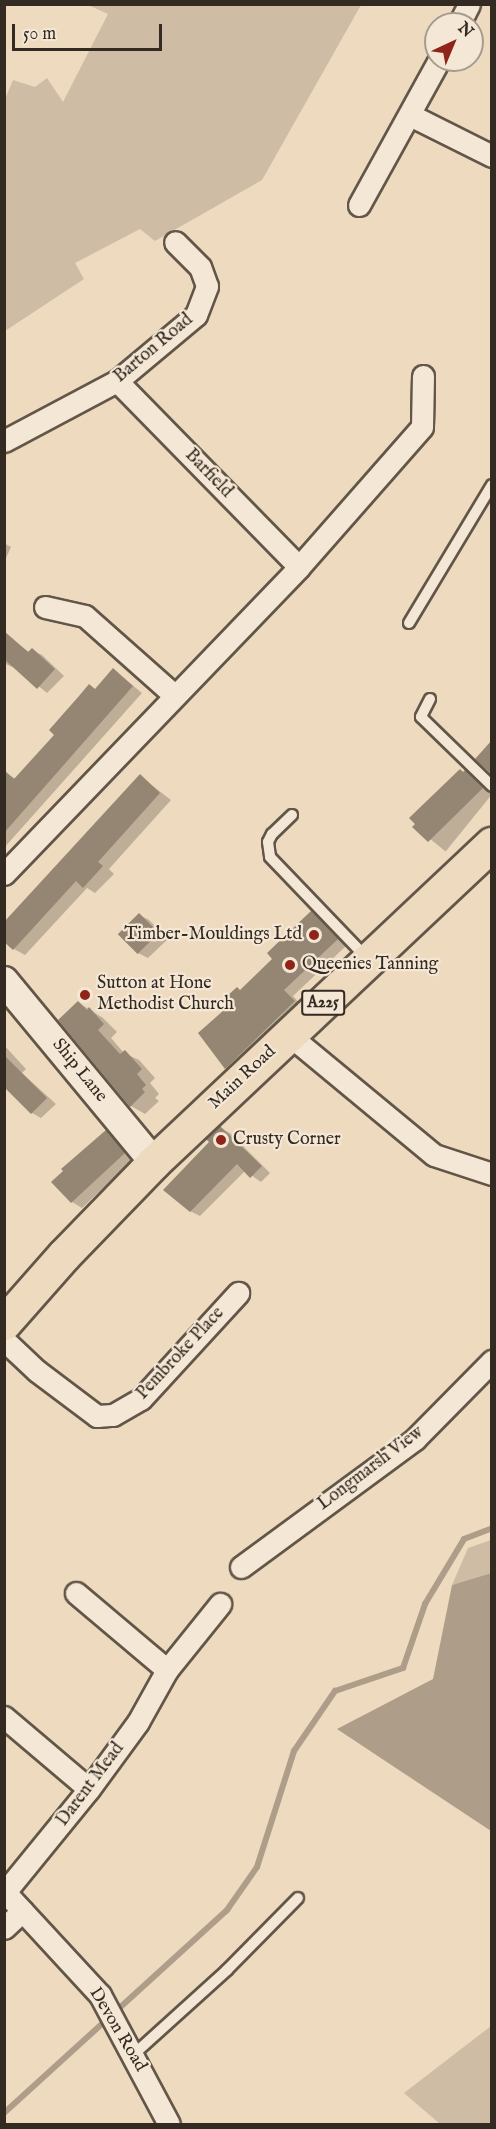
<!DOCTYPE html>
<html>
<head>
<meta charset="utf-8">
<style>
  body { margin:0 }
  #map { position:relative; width:496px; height:2129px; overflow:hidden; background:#eedabf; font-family:"IM FELL English",serif }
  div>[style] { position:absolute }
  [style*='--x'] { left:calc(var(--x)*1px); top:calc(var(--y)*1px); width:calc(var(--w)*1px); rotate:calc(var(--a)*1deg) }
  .green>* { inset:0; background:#cebca4 }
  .water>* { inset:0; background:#ae9e89 }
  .shadow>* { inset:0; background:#0003; transform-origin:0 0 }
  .stream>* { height:6px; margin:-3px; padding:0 3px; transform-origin:3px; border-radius:3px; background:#ae9e89 }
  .building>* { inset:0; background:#948673; transform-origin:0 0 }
  .roads { filter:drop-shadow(2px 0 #625648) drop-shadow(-2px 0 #625648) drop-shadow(0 2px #625648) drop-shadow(0 -2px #625648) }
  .lane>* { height:10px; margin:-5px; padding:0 5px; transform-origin:5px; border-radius:5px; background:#f4e7d5 }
  .street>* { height:21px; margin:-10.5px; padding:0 10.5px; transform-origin:10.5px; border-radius:10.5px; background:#f4e7d5 }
  .secondary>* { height:28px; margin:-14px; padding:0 14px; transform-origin:14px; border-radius:14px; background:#f4e7d5 }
  .primary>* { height:33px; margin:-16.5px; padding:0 16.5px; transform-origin:16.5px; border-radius:16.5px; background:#eedabf }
  .dots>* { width:16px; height:16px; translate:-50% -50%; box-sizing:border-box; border:3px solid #f4e7d5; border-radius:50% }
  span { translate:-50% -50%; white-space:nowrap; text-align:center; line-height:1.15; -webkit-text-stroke:4.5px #f4e7d5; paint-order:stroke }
  .shield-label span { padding:2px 4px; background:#f4e7d5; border:2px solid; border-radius:4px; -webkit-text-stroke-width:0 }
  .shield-label { font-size:16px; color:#332a21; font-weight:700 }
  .street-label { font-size:18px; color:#332a21 }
  .poi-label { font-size:18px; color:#332a21 }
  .right { translate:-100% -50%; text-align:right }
  .left { translate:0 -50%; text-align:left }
  .frame { position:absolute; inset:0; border:6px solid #332a21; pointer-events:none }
  .north { position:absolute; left:424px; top:12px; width:60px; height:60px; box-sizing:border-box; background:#f4e7d5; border:2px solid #a79b8d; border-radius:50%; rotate:44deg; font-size:16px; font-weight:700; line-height:24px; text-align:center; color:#332a21 }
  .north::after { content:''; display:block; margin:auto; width:21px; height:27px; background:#8f2418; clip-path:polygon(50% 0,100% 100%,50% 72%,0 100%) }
  .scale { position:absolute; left:12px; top:24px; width:150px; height:27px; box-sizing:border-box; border:3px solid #332a21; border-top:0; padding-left:8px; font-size:18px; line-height:21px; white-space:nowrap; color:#332a21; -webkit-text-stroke:4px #f4e7d5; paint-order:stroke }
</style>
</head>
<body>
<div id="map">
  <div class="green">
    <div style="clip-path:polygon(88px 5px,361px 5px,262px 180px,155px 241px,140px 229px,75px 263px,84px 279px,5px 331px,5px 99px,13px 80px,35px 87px,47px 78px,63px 102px,108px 14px)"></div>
    <div style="clip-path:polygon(491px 1540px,491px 1573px,452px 1585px,468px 1548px)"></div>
    <div style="clip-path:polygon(491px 2026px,491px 2124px,440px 2124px,404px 2093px)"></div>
  </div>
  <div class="water">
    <div style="clip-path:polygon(491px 1573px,492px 1573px,491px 1831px,337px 1729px,433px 1679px,452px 1585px)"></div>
  </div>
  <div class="shadow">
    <div style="clip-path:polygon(4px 543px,11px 547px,6px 558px,4px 558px)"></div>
    <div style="clip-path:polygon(4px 633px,29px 652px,32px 650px,42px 655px,64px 676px,47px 693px,13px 665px,12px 667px,4px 663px)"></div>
    <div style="clip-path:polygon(114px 670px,142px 693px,4px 848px,4px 780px,9px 775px,16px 779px)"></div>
    <div style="left:465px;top:772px;width:35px;height:74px;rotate:39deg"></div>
    <div style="clip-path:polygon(140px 776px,171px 800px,109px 869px,114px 874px,95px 893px,87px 888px,25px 955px,14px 949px)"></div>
    <div style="clip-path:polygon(312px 913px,321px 918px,347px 945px,293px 996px,303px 1007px,235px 1074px,226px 1068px,237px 989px,241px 991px,274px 959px)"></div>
    <div style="clip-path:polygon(139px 915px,149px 920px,168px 939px,148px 958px,138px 953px)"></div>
    <div style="clip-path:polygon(79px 1003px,103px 1018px,117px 1032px,111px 1038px,124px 1053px,139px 1060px,155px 1078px,150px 1083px,159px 1094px,155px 1098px,159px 1101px,145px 1114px,131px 1106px,60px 1020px)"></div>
    <div style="clip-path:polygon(4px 1045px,26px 1069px,22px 1073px,56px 1104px,41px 1118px,32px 1113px,4px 1073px)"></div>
    <div style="clip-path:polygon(220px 1128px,230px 1133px,270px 1173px,261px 1182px,245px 1171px,200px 1216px,190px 1211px)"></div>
    <div style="clip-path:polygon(106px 1131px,116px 1137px,134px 1159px,82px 1208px,72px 1202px,53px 1182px)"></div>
  </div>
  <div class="stream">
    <div style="--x:4;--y:2113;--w:302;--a:-42.3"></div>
    <div style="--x:227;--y:1910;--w:52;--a:-55.1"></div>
    <div style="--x:257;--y:1867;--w:122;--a:-72.3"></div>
    <div style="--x:294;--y:1751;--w:73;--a:-55.7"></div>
    <div style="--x:335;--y:1691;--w:72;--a:-18.7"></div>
    <div style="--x:403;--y:1668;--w:68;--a:-71"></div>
    <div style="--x:425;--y:1604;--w:76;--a:-59"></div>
    <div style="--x:464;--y:1539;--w:30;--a:-21"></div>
  </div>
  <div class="building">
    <div style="clip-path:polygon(4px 631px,28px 652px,32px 648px,55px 669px,37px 689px,4px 659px)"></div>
    <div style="clip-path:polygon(113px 668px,133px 686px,4px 833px,4px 770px,14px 779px,54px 735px,49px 730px,79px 696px,89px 684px,95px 689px)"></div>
    <div style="clip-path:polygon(492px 740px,492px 775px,475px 759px)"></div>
    <div style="clip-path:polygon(460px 769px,463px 772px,465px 770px,483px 788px,428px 842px,412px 827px,415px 824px,409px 818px)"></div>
    <div style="clip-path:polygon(140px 774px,160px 793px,98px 862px,103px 866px,83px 888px,76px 881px,13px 950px,4px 942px,4px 922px)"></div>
    <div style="clip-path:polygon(311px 911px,338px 939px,284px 990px,295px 1001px,225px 1069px,198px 1033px,232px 1003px,226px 997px,237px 987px,240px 990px,272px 959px,267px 953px)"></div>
    <div style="left:139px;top:913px;width:28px;height:30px;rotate:45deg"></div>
    <div style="clip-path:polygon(78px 1001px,87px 1010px,89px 1007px,104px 1024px,98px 1030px,120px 1054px,125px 1050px,142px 1069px,137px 1074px,146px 1085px,142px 1089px,145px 1092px,130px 1107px,58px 1020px)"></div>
    <div style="clip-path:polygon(4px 1055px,47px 1098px,31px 1114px,4px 1087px)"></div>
    <div style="clip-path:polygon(220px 1126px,262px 1166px,250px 1178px,237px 1164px,190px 1212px,163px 1190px,209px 1142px,206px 1139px)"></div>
    <div style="clip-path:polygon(106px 1130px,125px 1153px,71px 1203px,51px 1182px,63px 1171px,61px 1169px)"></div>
  </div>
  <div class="roads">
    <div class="lane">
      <div style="--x:409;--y:623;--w:161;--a:-59"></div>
      <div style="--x:430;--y:699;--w:20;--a:117"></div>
      <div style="--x:421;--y:717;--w:99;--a:44.2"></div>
      <div style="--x:292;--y:815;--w:28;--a:136"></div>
      <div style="--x:272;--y:834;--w:9;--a:117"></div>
      <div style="--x:268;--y:842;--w:15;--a:82"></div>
      <div style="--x:270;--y:857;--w:140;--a:46.2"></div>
      <div style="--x:133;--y:2055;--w:127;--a:-42.1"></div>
      <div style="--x:227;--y:1970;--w:101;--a:-45.4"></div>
    </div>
    <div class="street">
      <div style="--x:459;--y:24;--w:22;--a:-63"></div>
      <div style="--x:410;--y:115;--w:92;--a:26.6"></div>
      <div style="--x:359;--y:205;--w:166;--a:-61.1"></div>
      <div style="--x:117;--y:381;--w:260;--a:45.6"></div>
      <div style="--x:4;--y:441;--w:128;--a:-28"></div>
      <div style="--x:117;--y:381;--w:103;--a:-39.9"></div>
      <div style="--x:196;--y:315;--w:31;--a:-69"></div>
      <div style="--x:207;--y:286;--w:20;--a:-110"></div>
      <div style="--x:200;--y:267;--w:35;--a:-135"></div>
      <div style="--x:45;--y:607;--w:41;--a:12.7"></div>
      <div style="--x:85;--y:616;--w:120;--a:41.6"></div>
      <div style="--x:4;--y:874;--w:426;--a:-46.1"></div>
      <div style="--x:299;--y:567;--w:186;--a:-48.7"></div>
      <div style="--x:422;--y:427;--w:51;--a:-88.9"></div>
      <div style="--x:289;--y:1035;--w:188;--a:39.6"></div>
      <div style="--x:434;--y:1155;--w:61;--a:18.1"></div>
      <div style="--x:4;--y:1340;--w:45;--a:43.2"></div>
      <div style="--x:37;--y:1371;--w:75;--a:36.9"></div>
      <div style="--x:97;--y:1416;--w:16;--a:-4"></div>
      <div style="--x:113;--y:1415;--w:32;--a:-30"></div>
      <div style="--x:141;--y:1399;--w:144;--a:-47.5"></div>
      <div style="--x:241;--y:1567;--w:216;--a:-36.3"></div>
      <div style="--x:415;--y:1439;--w:110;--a:-45.4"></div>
      <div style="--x:76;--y:1593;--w:119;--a:40.2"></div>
      <div style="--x:4;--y:1717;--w:111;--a:40.3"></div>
      <div style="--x:4;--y:1891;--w:142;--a:47.3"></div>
      <div style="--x:100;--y:1995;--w:146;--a:61.9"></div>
      <div style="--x:5;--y:1892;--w:133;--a:-50.8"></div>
      <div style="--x:89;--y:1789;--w:83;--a:-53.8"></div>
      <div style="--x:138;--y:1722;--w:60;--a:-60.9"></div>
      <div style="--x:167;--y:1670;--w:85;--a:-51.2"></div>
      <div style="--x:4;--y:1928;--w:25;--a:-43"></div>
    </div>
    <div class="secondary">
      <div style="--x:4;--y:981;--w:235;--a:50.4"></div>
    </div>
    <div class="primary">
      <div style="--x:4;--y:1323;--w:91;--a:-48.6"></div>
      <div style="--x:64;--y:1255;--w:129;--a:-45.9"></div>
      <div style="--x:154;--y:1162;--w:464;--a:-43.3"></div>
    </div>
  </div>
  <div class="dots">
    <div style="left:314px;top:935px;background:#8f2418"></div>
    <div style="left:290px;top:965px;background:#8f2418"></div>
    <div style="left:85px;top:995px;background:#8f2418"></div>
    <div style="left:221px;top:1140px;background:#8f2418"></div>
  </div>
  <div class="shield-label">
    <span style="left:323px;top:1003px">A225</span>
  </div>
  <div class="street-label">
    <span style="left:154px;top:349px;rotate:-40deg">Barton Road</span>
    <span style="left:208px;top:474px;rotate:46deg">Barfield</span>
    <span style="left:79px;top:1071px;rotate:51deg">Ship Lane</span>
    <span style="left:243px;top:1078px;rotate:-43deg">Main Road</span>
    <span style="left:181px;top:1354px;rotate:-47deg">Pembroke Place</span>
    <span style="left:371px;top:1469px;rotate:-37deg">Longmarsh View</span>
    <span style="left:91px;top:1785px;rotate:-53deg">Darent Mead</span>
    <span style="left:117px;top:2030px;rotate:59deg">Devon Road</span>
  </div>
  <div class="poi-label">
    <span class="right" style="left:302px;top:935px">Timber-Mouldings Ltd</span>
    <span class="left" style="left:302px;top:965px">Queenies Tanning</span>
    <span class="left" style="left:97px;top:995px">Sutton at Hone<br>Methodist Church</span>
    <span class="left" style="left:233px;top:1140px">Crusty Corner</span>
  </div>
  <div class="frame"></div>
  <div class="north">N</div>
  <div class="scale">50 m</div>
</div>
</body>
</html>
